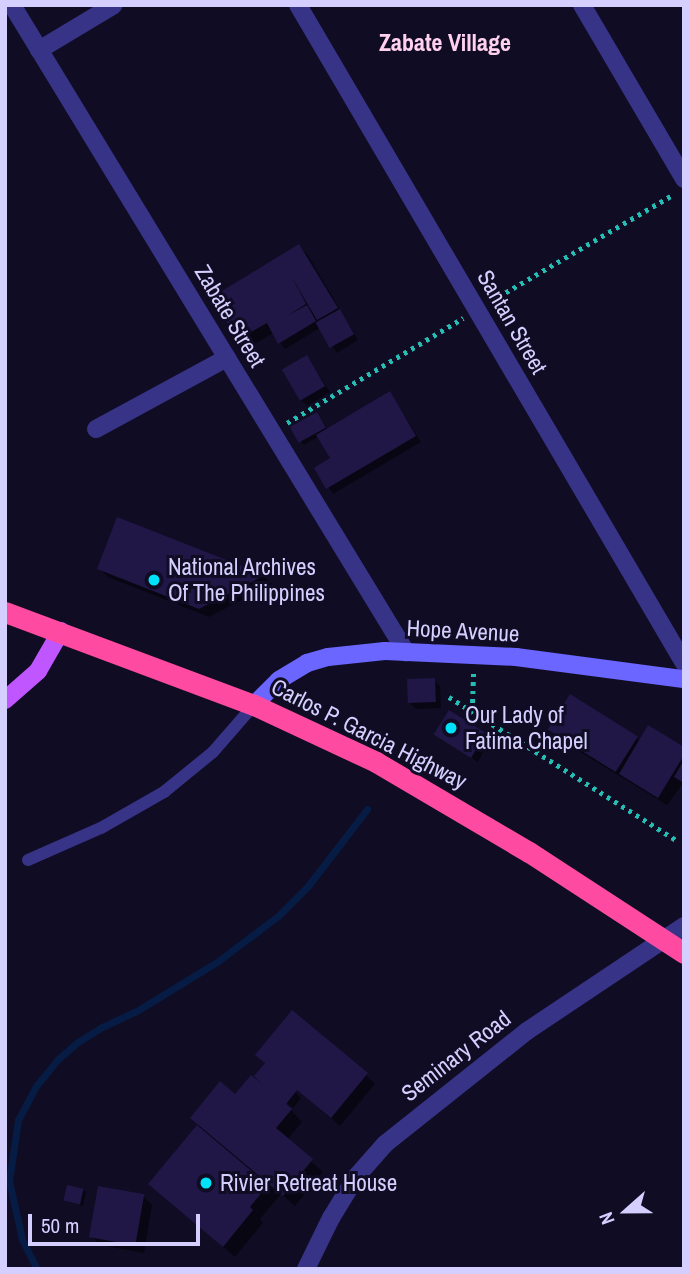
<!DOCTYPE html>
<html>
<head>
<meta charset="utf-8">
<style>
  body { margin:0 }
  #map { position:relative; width:689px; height:1274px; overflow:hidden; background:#100c24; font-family:"Archivo Narrow",sans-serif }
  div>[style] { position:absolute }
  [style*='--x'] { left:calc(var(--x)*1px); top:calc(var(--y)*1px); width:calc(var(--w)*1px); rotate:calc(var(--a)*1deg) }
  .shadow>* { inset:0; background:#0007 }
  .stream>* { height:7px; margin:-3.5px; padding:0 3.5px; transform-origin:3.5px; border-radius:3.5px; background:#061c44 }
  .building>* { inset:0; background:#201746; transform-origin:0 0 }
  .path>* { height:4.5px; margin-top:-2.25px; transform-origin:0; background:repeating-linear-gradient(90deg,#25bdb4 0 3.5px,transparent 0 8.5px) }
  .lane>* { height:12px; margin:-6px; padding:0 6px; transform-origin:6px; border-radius:6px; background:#373387 }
  .street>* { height:18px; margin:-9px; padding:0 9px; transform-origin:9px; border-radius:9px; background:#373387 }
  .secondary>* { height:18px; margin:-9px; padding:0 9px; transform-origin:9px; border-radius:9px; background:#6a66ff }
  .primary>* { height:18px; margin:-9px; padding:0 9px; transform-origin:9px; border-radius:9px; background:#c056ff }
  .highway>* { height:21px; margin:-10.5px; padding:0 10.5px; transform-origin:10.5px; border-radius:10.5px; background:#ff4aa1 }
  .dots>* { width:19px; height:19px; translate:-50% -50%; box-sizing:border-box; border:4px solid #100c24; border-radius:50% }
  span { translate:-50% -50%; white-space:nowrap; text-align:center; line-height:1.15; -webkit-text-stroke:6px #100c24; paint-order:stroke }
  .street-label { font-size:23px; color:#d5cfff }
  .poi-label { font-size:23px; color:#d5cfff }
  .left { translate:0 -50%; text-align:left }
  .neighbourhood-label { font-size:24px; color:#ffd1ee; font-weight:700 }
  .frame { position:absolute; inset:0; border:7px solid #d5cfff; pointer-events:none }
  .north { position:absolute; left:591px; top:1176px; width:70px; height:70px; -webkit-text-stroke:5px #100c24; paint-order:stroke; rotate:249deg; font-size:19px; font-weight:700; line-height:28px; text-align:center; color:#d5cfff }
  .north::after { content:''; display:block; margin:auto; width:24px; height:32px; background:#d5cfff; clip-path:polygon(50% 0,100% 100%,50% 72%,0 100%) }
  .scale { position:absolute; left:28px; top:1214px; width:172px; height:32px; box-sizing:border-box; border:4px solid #d5cfff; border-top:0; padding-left:9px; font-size:21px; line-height:24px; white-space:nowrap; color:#d5cfff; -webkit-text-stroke:5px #100c24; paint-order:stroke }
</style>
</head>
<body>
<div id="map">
  <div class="shadow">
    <div style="clip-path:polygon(evenodd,299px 246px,308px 255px,358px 340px,337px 353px,320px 328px,285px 349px,273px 333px,248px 348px,239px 339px,214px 297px,299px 246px,299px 286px,316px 317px,296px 288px,299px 286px)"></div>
    <div style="clip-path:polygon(307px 357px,330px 392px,307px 406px,301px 400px)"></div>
    <div style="clip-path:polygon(390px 393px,421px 442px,333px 494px,316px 468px,332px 459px,319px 436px,304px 445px,301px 442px,319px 417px,328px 430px)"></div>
    <div style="clip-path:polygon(118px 519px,264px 576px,272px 584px,209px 617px,108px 577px,99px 568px)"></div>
    <div style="clip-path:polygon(434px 680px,440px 686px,441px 708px,416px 709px,410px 703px)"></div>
    <div style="clip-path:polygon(570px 696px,641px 741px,684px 749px,684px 782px,667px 805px,559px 739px,550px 730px)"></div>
    <div style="clip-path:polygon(437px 735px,485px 735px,490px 740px,478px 762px)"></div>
    <div style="clip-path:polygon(267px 1064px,366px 1075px,375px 1084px,340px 1126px,293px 1086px,291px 1088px,301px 1098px,293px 1108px,262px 1081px)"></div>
    <div style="clip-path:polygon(236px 1096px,291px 1110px,302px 1122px,287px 1140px,323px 1172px,295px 1206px,281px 1194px,260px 1219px,263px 1223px,235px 1257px,150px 1184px,199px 1125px)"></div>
    <div style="clip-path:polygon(84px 1190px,86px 1193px,83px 1206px,65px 1200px)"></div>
    <div style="clip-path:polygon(143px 1196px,152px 1205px,144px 1253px,100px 1245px,91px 1236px)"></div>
  </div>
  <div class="stream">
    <div style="--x:37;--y:1269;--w:34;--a:-117"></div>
    <div style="--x:22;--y:1239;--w:59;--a:-102.6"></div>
    <div style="--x:9;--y:1181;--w:62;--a:-81.6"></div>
    <div style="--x:18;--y:1120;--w:40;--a:-62"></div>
    <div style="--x:37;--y:1085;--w:32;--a:-51"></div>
    <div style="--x:57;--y:1060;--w:28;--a:-41"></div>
    <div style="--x:78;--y:1042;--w:26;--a:-32"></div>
    <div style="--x:100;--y:1028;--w:38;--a:-25"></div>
    <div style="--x:135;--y:1012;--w:96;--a:-31.4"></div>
    <div style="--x:217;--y:962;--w:76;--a:-37"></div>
    <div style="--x:278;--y:916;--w:42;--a:-45"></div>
    <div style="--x:308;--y:886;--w:97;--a:-52.5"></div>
  </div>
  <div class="building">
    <div style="clip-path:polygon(299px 244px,338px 308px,317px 320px,292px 277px,306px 304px,287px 316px,307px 305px,316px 321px,278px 344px,267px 323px,237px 340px,212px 297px)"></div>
    <div style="left:340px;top:309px;width:29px;height:28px;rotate:61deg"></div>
    <div style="left:307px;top:355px;width:36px;height:29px;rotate:60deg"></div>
    <div style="clip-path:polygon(390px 391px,416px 436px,326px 489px,314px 468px,330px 458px,316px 435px)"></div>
    <div style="left:317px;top:412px;width:18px;height:31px;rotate:61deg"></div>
    <div style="clip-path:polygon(117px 517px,265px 575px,199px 609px,97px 569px)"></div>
    <div style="left:435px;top:678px;width:24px;height:28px;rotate:88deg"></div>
    <div style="left:570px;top:694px;width:80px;height:42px;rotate:32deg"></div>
    <div style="left:449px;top:710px;width:44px;height:29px;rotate:32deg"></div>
    <div style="clip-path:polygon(648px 725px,684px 747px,684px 755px,658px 798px,619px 774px)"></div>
    <div style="clip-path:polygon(684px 760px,684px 783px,674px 777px)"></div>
    <div style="clip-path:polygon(292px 1010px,368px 1073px,331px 1118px,297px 1090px,286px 1104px,292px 1109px,276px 1128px,313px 1159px,283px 1196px,190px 1118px,220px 1081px,235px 1094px,251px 1075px,262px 1084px,254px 1076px,265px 1063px,255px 1055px)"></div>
    <div style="clip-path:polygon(197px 1125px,268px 1185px,250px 1207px,253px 1210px,223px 1247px,148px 1184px)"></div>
    <div style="left:67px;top:1185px;width:17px;height:16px;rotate:13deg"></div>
    <div style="left:98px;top:1186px;width:47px;height:52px;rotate:10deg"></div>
  </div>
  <div class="path">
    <div style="--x:491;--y:301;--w:212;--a:-30.3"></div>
    <div style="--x:287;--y:423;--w:205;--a:-30.8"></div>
    <div style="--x:449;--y:697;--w:271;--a:32.2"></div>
    <div style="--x:472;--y:711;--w:38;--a:-88"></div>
  </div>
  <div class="lane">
    <div style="--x:28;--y:860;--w:80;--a:-23.7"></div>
    <div style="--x:101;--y:828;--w:73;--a:-29.7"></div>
    <div style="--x:164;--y:792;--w:63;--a:-39.2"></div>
    <div style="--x:213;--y:752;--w:62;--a:-48.9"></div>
  </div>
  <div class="street">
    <div style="--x:12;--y:5;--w:758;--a:58.66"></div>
    <div style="--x:298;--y:5;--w:763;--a:59.6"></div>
    <div style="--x:582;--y:5;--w:202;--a:59.6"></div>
    <div style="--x:39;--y:50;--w:87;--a:-31"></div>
    <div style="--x:96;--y:429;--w:149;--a:-28.5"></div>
    <div style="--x:306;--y:1269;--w:57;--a:-63.9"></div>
    <div style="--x:331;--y:1218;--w:48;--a:-58.6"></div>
    <div style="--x:356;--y:1177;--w:44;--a:-48.7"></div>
    <div style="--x:385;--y:1144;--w:181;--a:-38.5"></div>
    <div style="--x:527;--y:1031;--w:189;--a:-33.8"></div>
  </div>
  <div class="secondary">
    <div style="--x:254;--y:705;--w:35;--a:-45"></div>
    <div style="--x:279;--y:680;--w:33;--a:-31"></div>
    <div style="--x:307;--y:663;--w:22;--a:-16"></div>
    <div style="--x:328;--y:657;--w:57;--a:-6"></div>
    <div style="--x:385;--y:651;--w:131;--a:2.6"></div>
    <div style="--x:516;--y:657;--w:169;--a:7.5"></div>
  </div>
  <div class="primary">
    <div style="--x:5;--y:700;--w:44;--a:-41.3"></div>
    <div style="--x:38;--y:671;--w:46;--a:-60.1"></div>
  </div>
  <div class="highway">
    <div style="--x:5;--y:612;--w:266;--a:20.5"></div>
    <div style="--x:254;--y:705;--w:135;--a:25"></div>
    <div style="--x:376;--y:762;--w:178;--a:30.5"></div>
    <div style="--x:529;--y:852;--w:185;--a:33.1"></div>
  </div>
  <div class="dots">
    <div style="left:154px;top:580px;background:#00e1fa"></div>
    <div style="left:451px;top:728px;background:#00e1fa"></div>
    <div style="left:206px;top:1183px;background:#00e1fa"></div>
  </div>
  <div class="street-label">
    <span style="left:230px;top:316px;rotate:59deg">Zabate Street</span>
    <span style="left:512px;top:322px;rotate:60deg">Santan Street</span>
    <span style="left:463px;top:631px;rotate:3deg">Hope Avenue</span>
    <span style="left:369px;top:734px;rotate:27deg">Carlos P. Garcia Highway</span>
    <span style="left:456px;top:1056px;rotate:-38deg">Seminary Road</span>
  </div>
  <div class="poi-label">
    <span class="left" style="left:168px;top:580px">National Archives<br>Of The Philippines</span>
    <span class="left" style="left:465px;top:728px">Our Lady of<br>Fatima Chapel</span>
    <span class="left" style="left:220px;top:1183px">Rivier Retreat House</span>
  </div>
  <div class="neighbourhood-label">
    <span style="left:445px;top:43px">Zabate Village</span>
  </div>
  <div class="frame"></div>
  <div class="north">N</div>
  <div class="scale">50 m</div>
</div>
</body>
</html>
